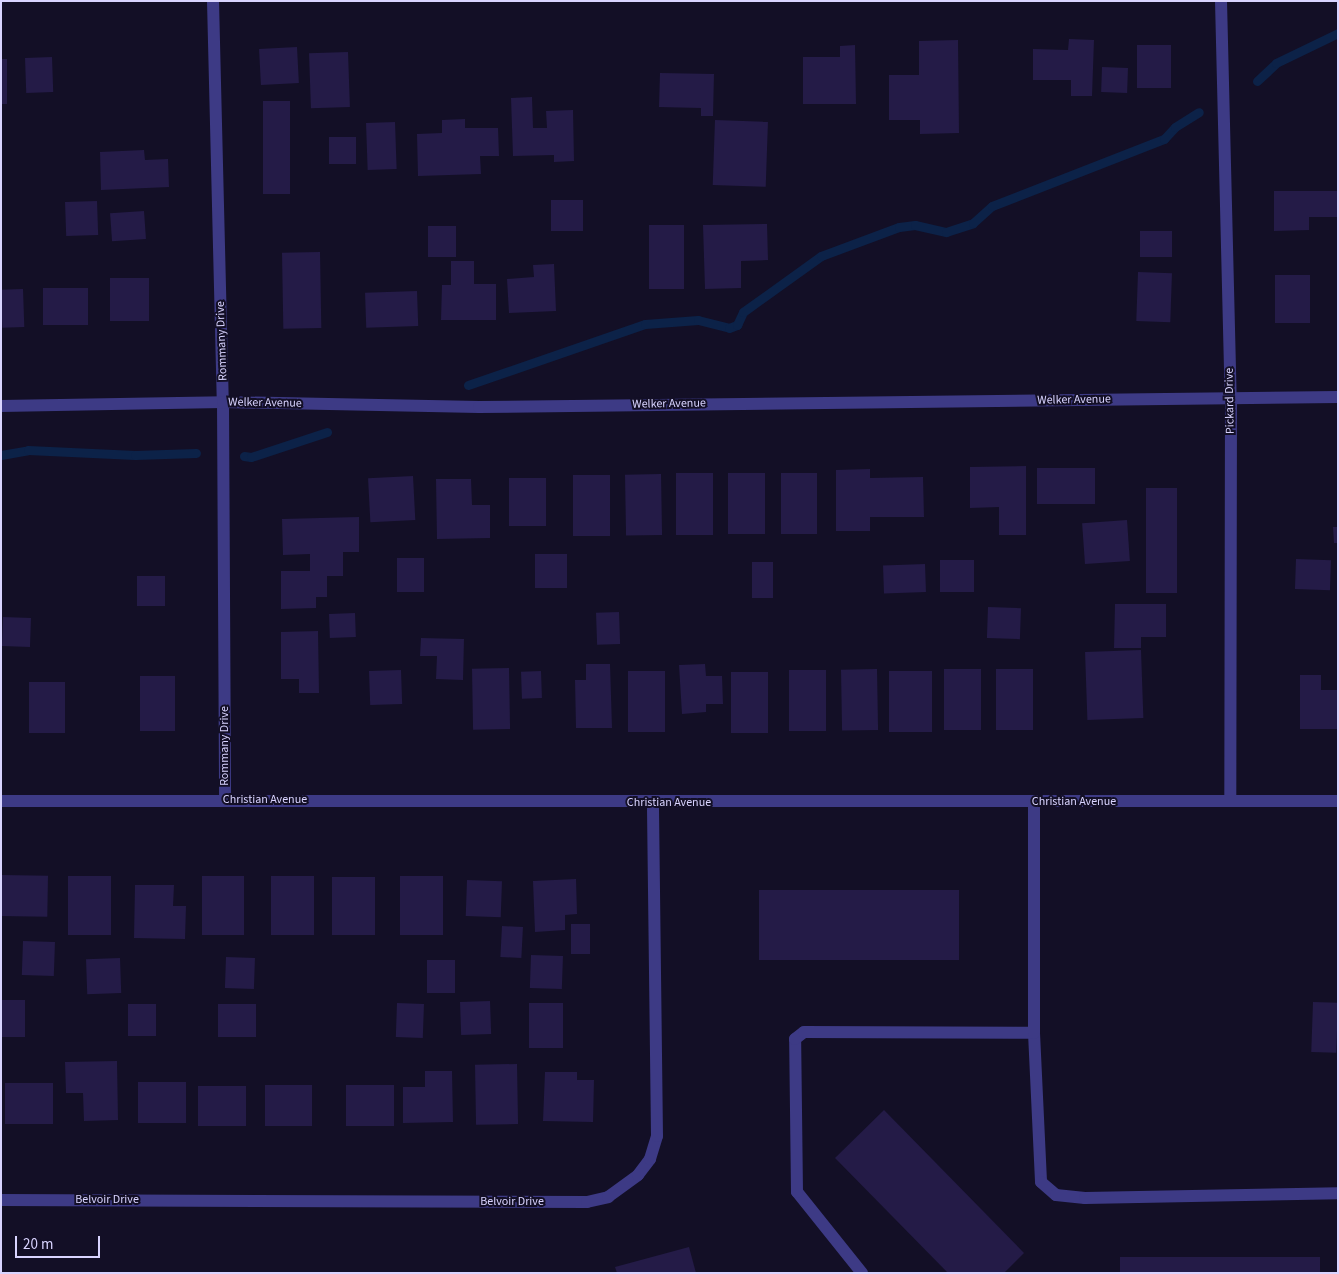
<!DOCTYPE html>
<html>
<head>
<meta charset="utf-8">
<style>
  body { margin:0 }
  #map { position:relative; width:1339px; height:1274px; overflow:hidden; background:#130f26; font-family:"Source Sans 3",sans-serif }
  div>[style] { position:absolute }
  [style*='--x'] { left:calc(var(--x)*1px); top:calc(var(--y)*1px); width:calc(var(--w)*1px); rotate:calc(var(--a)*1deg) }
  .stream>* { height:9px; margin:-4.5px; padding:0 4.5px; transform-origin:4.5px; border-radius:4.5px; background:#0c2248 }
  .building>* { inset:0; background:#241b47; transform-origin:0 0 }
  .minor>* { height:12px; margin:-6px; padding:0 6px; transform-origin:6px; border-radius:6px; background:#3d3a85 }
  span { translate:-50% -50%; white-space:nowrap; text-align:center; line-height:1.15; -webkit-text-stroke:4px #130f26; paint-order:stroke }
  .street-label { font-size:12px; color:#d9d4ff }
  .frame { position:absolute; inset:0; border:2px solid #d9d4ff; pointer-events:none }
  .scale { position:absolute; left:15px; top:1236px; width:85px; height:22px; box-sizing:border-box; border:2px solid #d9d4ff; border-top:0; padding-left:6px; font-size:15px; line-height:18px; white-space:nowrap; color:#d9d4ff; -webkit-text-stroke:4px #130f26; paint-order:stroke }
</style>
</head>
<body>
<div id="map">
  <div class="stream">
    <div style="--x:1257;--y:81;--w:26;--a:-43"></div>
    <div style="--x:1276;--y:63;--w:69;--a:-25.8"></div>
    <div style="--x:468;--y:385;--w:187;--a:-19"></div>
    <div style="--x:645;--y:324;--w:53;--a:-4.3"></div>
    <div style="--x:698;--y:320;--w:32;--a:14"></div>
    <div style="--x:729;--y:328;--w:9;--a:-21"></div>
    <div style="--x:737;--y:325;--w:14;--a:-65"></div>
    <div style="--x:743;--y:312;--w:96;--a:-35.7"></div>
    <div style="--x:821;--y:256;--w:83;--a:-20.4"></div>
    <div style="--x:899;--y:227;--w:16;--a:-7"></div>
    <div style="--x:915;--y:225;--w:32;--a:13"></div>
    <div style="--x:946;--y:232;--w:28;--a:-18"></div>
    <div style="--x:973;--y:223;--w:25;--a:-42"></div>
    <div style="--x:992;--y:206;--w:185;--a:-21.3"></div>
    <div style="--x:1164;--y:139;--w:16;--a:-47"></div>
    <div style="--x:1175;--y:127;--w:28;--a:-32"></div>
    <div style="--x:1;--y:455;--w:27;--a:-10"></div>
    <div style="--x:28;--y:450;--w:107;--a:2.7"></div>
    <div style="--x:135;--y:455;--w:61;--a:-1.9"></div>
    <div style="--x:244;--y:456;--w:7;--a:8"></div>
    <div style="--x:251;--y:457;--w:80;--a:-18.2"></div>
  </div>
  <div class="building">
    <div style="clip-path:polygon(1069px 39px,1094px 40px,1092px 96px,1071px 96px,1071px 80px,1033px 80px,1033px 49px,1068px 50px)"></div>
    <div style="clip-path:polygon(958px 40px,959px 133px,920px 134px,920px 120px,889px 120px,889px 75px,919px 75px,919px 41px)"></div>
    <div style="clip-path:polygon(855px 45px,856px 104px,803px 104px,803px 57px,840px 57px,840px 46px)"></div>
    <div style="left:1137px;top:45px;width:34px;height:43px"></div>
    <div style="left:297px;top:47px;width:36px;height:38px;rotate:87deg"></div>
    <div style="left:348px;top:52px;width:55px;height:39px;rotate:88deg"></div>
    <div style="left:52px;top:57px;width:35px;height:27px;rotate:88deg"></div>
    <div style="left:1px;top:59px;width:6px;height:45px"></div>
    <div style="left:1102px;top:67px;width:26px;height:25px;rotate:2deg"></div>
    <div style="clip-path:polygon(660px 73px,714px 74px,713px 116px,701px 116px,701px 108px,659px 107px)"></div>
    <div style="clip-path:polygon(532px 97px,533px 128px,547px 128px,546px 111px,573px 110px,574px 161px,554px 162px,554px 155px,513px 156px,511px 98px)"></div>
    <div style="left:263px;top:101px;width:27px;height:93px"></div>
    <div style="clip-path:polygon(465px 119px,465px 128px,498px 128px,499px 156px,480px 156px,481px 174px,418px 176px,417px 134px,442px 133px,442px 120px)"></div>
    <div style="left:715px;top:120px;width:53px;height:65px;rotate:2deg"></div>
    <div style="left:395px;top:122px;width:47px;height:29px;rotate:88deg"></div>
    <div style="left:329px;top:137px;width:27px;height:27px"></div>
    <div style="clip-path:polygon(144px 150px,145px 160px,168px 159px,169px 187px,101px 190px,100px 152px)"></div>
    <div style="clip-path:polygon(1274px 191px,1338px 191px,1338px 217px,1309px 217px,1309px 230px,1274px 231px)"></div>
    <div style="left:551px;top:200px;width:32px;height:31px"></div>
    <div style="left:97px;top:201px;width:34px;height:32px;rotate:88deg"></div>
    <div style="left:144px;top:211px;width:28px;height:34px;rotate:86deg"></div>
    <div style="clip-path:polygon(767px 224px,768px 260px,741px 261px,741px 288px,705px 289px,703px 225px)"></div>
    <div style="left:684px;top:225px;width:64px;height:35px;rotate:90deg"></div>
    <div style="left:428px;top:226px;width:28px;height:31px"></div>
    <div style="left:1140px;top:231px;width:32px;height:26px"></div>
    <div style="left:320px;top:252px;width:76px;height:38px;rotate:89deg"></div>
    <div style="clip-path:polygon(451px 261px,474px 261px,474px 284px,496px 284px,496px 320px,441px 320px,442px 285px,451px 285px)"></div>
    <div style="clip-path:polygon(554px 264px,556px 311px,509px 313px,507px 279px,534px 277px,533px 265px)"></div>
    <div style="left:1138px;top:272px;width:34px;height:49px;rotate:2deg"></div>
    <div style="left:1275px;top:275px;width:35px;height:48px"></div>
    <div style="left:149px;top:278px;width:43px;height:39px;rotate:90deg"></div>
    <div style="left:43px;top:288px;width:45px;height:37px"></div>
    <div style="left:23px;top:289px;width:38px;height:22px;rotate:88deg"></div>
    <div style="left:417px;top:291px;width:35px;height:52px;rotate:88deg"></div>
    <div style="clip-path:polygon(1026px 466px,1026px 535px,999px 535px,999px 507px,970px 508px,970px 467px)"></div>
    <div style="left:1095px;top:468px;width:36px;height:58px;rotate:90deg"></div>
    <div style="clip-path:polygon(870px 469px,870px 478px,923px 477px,924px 517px,870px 517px,870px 531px,836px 531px,836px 470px)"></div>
    <div style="left:713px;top:473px;width:62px;height:37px;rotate:90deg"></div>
    <div style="left:728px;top:473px;width:37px;height:61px"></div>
    <div style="left:781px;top:473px;width:36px;height:61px"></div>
    <div style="left:661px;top:474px;width:61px;height:36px;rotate:89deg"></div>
    <div style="left:573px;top:475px;width:37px;height:61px"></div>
    <div style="left:413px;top:476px;width:44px;height:45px;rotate:87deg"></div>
    <div style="left:509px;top:478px;width:37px;height:48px"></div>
    <div style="clip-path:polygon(436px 479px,471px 479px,472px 505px,490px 505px,490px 538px,437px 539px)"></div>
    <div style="left:1146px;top:488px;width:31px;height:105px"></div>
    <div style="clip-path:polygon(359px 517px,359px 552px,343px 552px,343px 576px,327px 576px,327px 597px,316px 597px,316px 608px,281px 609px,281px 571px,310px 571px,310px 554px,283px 555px,282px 519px)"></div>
    <div style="left:1127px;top:520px;width:41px;height:45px;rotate:86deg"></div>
    <div style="clip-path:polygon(1333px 527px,1338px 527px,1338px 543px,1334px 543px)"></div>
    <div style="left:535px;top:554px;width:32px;height:34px"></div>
    <div style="left:397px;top:558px;width:27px;height:34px"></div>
    <div style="left:1296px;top:559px;width:35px;height:30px;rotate:2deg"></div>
    <div style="left:940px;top:560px;width:34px;height:32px"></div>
    <div style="left:752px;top:562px;width:21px;height:36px"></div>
    <div style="left:925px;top:564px;width:28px;height:42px;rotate:88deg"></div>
    <div style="left:165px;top:576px;width:30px;height:28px;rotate:90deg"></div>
    <div style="clip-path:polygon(1115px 604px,1166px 604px,1166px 637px,1141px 637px,1141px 648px,1114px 648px)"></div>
    <div style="left:988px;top:607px;width:33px;height:31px;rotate:2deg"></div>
    <div style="left:619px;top:612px;width:32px;height:23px;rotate:88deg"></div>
    <div style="left:355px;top:613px;width:24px;height:26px;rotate:88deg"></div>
    <div style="left:3px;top:617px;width:28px;height:29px;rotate:2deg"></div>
    <div style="clip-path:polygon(318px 631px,319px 693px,299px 693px,299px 679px,281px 679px,281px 632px)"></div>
    <div style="clip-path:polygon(421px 638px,464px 639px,463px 680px,436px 679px,437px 656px,420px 656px)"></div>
    <div style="left:1141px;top:650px;width:68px;height:56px;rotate:88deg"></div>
    <div style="clip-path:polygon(586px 664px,610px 664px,612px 728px,576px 728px,575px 680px,586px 680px)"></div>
    <div style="clip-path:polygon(705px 664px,706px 676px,722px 676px,723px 704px,706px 704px,706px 712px,682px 714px,679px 665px)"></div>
    <div style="left:509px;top:668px;width:61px;height:37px;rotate:89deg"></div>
    <div style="left:877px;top:669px;width:61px;height:36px;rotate:89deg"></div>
    <div style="left:944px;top:669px;width:37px;height:61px"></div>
    <div style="left:996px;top:669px;width:37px;height:61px"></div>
    <div style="left:401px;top:670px;width:34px;height:32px;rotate:88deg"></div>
    <div style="left:789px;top:670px;width:37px;height:61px"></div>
    <div style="left:541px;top:671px;width:27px;height:20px;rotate:88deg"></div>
    <div style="left:628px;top:671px;width:37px;height:61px"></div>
    <div style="left:932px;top:671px;width:61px;height:43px;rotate:90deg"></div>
    <div style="left:731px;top:672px;width:37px;height:61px"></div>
    <div style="clip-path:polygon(1300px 675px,1321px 675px,1321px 690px,1338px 690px,1338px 729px,1300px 729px)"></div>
    <div style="left:140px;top:676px;width:35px;height:55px"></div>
    <div style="left:29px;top:682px;width:36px;height:51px"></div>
    <div style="left:1px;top:875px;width:47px;height:41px;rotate:1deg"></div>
    <div style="left:68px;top:876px;width:43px;height:59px"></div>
    <div style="left:202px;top:876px;width:42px;height:59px"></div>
    <div style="left:271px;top:876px;width:43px;height:59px"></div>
    <div style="left:400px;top:876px;width:43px;height:59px"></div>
    <div style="left:332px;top:877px;width:43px;height:58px"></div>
    <div style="clip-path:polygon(576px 879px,577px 914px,565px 915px,565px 930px,535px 932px,533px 881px)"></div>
    <div style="left:467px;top:880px;width:35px;height:36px;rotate:2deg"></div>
    <div style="clip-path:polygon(135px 885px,174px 885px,173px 906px,186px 906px,185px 939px,134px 938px)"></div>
    <div style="left:759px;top:890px;width:200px;height:70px"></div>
    <div style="left:571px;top:924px;width:19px;height:30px"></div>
    <div style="left:502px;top:926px;width:21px;height:31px;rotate:3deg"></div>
    <div style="left:23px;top:941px;width:32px;height:34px;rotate:2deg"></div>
    <div style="left:531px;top:955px;width:32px;height:33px;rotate:2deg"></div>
    <div style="left:226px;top:957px;width:29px;height:31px;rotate:2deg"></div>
    <div style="left:120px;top:958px;width:35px;height:34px;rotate:88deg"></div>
    <div style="left:427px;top:960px;width:28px;height:33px"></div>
    <div style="left:1px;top:1000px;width:24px;height:37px"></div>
    <div style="left:490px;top:1001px;width:33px;height:30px;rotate:88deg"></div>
    <div style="left:1313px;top:1002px;width:25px;height:50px;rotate:2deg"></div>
    <div style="left:397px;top:1003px;width:27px;height:34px;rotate:2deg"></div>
    <div style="left:529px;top:1003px;width:34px;height:45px"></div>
    <div style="left:128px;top:1004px;width:28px;height:32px"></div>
    <div style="left:256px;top:1004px;width:33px;height:38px;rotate:90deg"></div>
    <div style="clip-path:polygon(117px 1061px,118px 1120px,84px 1121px,83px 1093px,66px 1093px,65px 1062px)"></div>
    <div style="left:517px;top:1064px;width:60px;height:42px;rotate:89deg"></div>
    <div style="clip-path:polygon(425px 1071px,452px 1071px,453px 1122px,403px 1123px,403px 1087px,425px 1087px)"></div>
    <div style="clip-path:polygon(545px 1072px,577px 1072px,577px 1080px,594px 1080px,593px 1122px,543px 1121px)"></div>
    <div style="left:138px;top:1082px;width:48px;height:41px"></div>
    <div style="left:5px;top:1083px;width:48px;height:41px"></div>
    <div style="left:265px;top:1085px;width:47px;height:41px"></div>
    <div style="left:394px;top:1085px;width:41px;height:48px;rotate:90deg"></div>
    <div style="left:198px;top:1086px;width:48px;height:40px"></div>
    <div style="clip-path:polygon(884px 1110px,1024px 1253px,1004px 1273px,948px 1273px,835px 1158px)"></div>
    <div style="clip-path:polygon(689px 1247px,696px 1273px,617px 1273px,615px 1267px)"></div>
    <div style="left:1120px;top:1257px;width:200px;height:16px"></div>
  </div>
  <div class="minor">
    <div style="--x:213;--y:1;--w:401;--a:88.6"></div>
    <div style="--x:223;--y:402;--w:398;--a:89.7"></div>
    <div style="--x:1221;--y:1;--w:397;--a:88.6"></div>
    <div style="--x:1231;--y:398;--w:403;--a:90.1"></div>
    <div style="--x:1;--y:406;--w:222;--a:-1"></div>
    <div style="--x:223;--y:402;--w:256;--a:1.1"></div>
    <div style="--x:479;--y:407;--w:859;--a:-0.67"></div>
    <div style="--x:1;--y:801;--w:1337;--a:0"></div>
    <div style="--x:1034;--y:1033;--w:149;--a:87.3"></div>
    <div style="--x:1041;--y:1182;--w:20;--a:41"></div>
    <div style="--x:1056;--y:1195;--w:29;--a:6"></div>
    <div style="--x:1085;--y:1198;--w:253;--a:-1.1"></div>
    <div style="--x:1;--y:1200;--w:586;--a:0.2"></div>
    <div style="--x:587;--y:1202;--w:22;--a:-13"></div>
    <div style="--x:608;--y:1197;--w:37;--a:-36"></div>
    <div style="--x:638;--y:1175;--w:20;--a:-53"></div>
    <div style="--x:650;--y:1159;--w:24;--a:-73"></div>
    <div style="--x:657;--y:1136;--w:333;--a:-90.7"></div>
    <div style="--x:862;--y:1273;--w:104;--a:-128.7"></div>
    <div style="--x:797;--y:1192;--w:153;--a:-90.7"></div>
    <div style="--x:795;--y:1039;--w:11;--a:-38"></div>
    <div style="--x:804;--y:1032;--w:230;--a:0.2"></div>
    <div style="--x:1034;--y:1033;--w:231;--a:-90"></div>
  </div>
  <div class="street-label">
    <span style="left:222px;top:341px;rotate:-92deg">Rommany Drive</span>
    <span style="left:1074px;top:400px;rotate:-1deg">Welker Avenue</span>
    <span style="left:1230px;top:401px;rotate:-91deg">Pickard Drive</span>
    <span style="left:265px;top:403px;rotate:1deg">Welker Avenue</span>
    <span style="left:669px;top:404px;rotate:-1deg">Welker Avenue</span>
    <span style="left:225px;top:746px;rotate:-90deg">Rommany Drive</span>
    <span style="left:265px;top:800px">Christian Avenue</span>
    <span style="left:1074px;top:802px">Christian Avenue</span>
    <span style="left:669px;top:803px">Christian Avenue</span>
    <span style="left:107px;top:1200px">Belvoir Drive</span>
    <span style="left:512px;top:1202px">Belvoir Drive</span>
  </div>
  <div class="frame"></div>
  <div class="scale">20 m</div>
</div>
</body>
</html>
